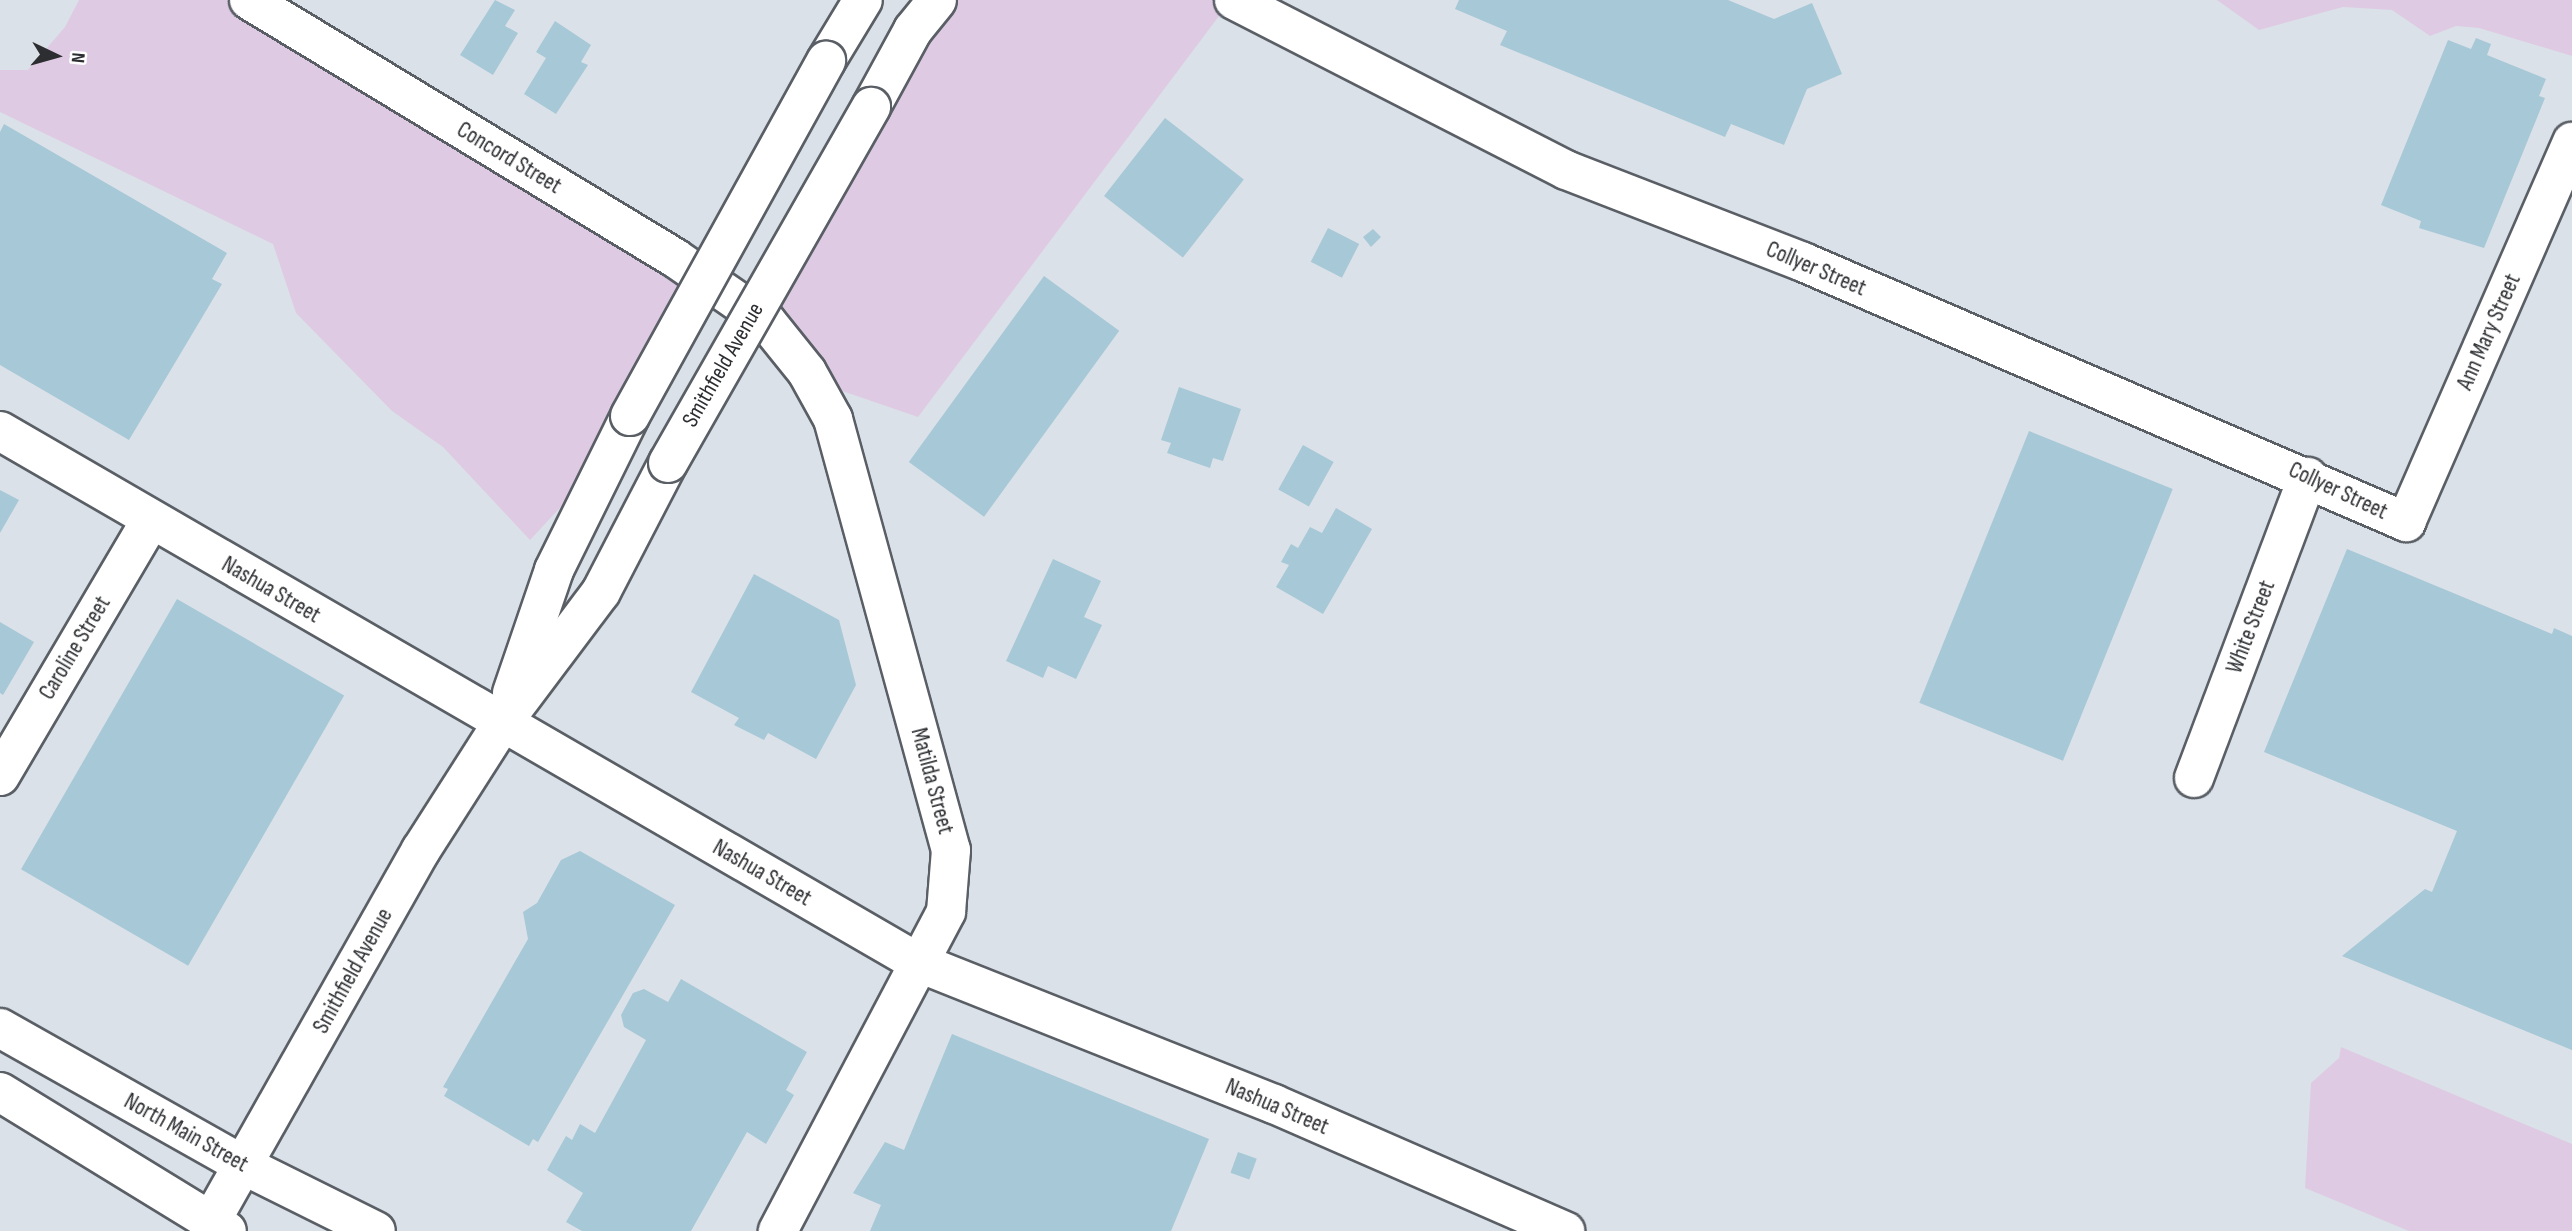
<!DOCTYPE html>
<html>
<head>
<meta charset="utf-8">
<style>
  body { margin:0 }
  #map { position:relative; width:2572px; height:1231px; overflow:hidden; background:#dbe1e8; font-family:"Sofia Sans Condensed",sans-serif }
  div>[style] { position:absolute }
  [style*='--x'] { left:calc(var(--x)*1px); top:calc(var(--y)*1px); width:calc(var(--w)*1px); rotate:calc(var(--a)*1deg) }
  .green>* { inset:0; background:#decbe3 }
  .building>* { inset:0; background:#a7c8d6; transform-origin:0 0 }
  .roads { filter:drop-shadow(2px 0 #5a5f66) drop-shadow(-2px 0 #5a5f66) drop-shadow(0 2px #5a5f66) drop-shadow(0 -2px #5a5f66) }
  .minor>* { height:38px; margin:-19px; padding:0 19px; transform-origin:19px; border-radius:19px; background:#fff }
  .primary>* { height:38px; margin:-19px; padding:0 19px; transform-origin:19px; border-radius:19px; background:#fff }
  .bridges { filter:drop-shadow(2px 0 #5a5f66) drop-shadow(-2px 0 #5a5f66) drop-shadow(0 2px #5a5f66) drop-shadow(0 -2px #5a5f66) }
  .primary-bridge>* { height:38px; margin:-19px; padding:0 19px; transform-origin:19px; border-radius:19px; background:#fff }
  span { translate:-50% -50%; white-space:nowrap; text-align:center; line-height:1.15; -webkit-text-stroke:7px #fff; paint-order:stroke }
  .street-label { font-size:23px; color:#2c2e31 }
  .north { position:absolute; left:21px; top:21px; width:70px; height:70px; -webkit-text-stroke:5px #fff; paint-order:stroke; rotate:95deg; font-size:19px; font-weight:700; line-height:28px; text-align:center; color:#2c2e31 }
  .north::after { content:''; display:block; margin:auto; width:24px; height:32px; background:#2c2e31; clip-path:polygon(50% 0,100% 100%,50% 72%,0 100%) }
</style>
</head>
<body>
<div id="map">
  <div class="green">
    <div style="clip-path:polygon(79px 0,244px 0,694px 268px,583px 483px,530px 540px,443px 447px,392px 411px,296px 313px,273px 244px,0 112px,0 70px,28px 70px,65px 27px)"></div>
    <div style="clip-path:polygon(947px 0,1231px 0,918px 417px,819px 383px,761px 286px)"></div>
    <div style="clip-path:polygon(2217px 0,2572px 0,2572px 56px,2479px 28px,2456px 26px,2430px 36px,2392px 10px,2343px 7px,2259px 30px)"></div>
    <div style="clip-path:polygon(2341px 1047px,2572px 1144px,2572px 1231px,2409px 1231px,2305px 1188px,2311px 1083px,2339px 1058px)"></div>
  </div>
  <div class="building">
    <div style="clip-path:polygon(495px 0,515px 10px,505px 26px,518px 33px,493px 75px,460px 55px)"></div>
    <div style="clip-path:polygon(1459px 0,1728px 0,1774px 19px,1812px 3px,1842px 74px,1807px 89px,1784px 145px,1731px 124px,1725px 137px,1500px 45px,1507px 31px,1455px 9px)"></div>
    <div style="clip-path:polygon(555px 21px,591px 45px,581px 62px,588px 65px,556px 114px,524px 94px,546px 58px,536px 52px)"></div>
    <div style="clip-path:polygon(2476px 38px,2491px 44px,2487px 55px,2546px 79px,2539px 96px,2545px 98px,2484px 248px,2419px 228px,2421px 221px,2381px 205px,2448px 40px,2471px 49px)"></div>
    <div style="left:1165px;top:118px;width:100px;height:99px;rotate:38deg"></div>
    <div style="clip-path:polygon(4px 124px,227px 253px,212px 279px,222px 284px,129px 440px,0 365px,0 132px)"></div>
    <div style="left:1328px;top:228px;width:35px;height:38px;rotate:27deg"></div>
    <div style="clip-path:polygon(1373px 229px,1381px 237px,1371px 247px,1363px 237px)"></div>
    <div style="left:1044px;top:276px;width:93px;height:230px;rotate:36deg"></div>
    <div style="clip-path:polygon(1179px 387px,1241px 409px,1223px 461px,1213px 458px,1210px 468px,1167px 453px,1171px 443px,1161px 440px)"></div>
    <div style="left:2029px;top:431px;width:155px;height:293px;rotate:22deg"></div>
    <div style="left:1303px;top:445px;width:35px;height:51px;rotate:29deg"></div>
    <div style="clip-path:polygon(0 490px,19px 500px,0 533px)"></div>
    <div style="clip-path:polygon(1336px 508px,1372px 529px,1323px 614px,1276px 587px,1289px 565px,1281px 562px,1291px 544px,1298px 548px,1310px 527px,1322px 533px)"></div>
    <div style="clip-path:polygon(2347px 549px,2552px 634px,2554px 628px,2572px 636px,2572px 1050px,2342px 956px,2425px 889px,2432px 892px,2457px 831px,2264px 752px)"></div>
    <div style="clip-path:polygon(1053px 559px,1101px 581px,1084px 617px,1102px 625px,1076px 679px,1048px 666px,1043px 678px,1006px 661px)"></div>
    <div style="clip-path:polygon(754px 574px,839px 620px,856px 685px,816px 759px,768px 733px,764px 740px,734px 725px,739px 718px,691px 692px)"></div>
    <div style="left:177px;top:599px;width:193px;height:312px;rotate:30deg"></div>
    <div style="clip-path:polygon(0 622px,34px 642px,3px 695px,0 693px)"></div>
    <div style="clip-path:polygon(580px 851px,675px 905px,538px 1142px,533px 1139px,529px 1146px,444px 1096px,448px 1089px,443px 1087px,528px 939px,523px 912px,537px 903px,561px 860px)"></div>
    <div style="clip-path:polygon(681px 979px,807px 1052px,786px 1090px,794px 1095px,766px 1144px,747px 1132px,691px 1231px,582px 1231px,566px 1222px,583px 1193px,547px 1170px,566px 1136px,572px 1140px,580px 1124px,595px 1133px,646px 1040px,624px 1027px,621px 1015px,633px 993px,644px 989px,668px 1002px)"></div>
    <div style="clip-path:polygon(952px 1034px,1209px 1139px,1171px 1231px,870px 1231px,881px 1205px,853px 1193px,885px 1142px,904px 1150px)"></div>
    <div style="left:1238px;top:1152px;width:20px;height:22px;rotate:20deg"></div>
  </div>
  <div class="roads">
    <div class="minor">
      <div style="--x:249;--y:0;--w:498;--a:31.2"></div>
      <div style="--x:675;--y:258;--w:111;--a:34.7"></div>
      <div style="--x:766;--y:321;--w:65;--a:51.2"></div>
      <div style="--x:807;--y:372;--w:54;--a:61"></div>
      <div style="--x:833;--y:419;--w:447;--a:74.7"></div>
      <div style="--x:951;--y:850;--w:62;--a:94.6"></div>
      <div style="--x:946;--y:912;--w:361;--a:117.8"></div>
      <div style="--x:1234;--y:0;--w:373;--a:27.1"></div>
      <div style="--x:1566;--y:170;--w:254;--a:21.2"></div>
      <div style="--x:1803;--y:262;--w:657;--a:23.32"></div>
      <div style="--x:2406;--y:522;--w:415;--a:-66.4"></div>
      <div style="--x:0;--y:431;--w:1060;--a:30.07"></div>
      <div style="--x:917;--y:962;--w:384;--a:21.7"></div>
      <div style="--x:1274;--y:1104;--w:318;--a:23.6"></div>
      <div style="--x:0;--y:776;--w:297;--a:-59.5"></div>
      <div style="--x:2194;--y:778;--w:322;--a:-69.3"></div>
    </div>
    <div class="primary">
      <div style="--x:826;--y:61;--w:71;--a:-58.8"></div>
      <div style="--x:871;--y:107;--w:88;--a:-61.4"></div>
      <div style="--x:913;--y:30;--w:38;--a:-51"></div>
      <div style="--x:512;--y:693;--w:130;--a:-71.1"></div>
      <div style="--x:554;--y:570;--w:172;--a:-63.7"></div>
      <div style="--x:0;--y:1028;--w:281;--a:29.4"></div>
      <div style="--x:245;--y:1166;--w:146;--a:26.4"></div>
      <div style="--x:0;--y:1092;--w:266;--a:31.5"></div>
      <div style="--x:211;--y:1221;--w:426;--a:-60.5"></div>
      <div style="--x:421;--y:850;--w:148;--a:-57.4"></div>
      <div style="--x:501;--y:725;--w:166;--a:-53.1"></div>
      <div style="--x:601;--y:592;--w:145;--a:-62.6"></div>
    </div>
  </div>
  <div class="bridges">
    <div class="primary-bridge">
      <div style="--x:630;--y:416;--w:406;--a:-61.1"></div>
      <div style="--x:668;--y:463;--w:410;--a:-60.3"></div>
    </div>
  </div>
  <div class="street-label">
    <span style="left:509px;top:158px;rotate:31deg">Concord Street</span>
    <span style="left:1816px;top:269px;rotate:23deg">Collyer Street</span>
    <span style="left:2489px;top:332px;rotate:-66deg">Ann Mary Street</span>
    <span style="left:723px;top:365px;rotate:-60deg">Smithfield Avenue</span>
    <span style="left:2338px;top:491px;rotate:25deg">Collyer Street</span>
    <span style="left:271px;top:590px;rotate:30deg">Nashua Street</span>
    <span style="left:2251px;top:627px;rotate:-69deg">White Street</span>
    <span style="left:75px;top:648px;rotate:-59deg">Caroline Street</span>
    <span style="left:932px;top:781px;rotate:75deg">Matilda Street</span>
    <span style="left:762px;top:873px;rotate:30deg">Nashua Street</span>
    <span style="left:353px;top:971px;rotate:-61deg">Smithfield Avenue</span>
    <span style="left:1277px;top:1107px;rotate:23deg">Nashua Street</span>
    <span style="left:186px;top:1133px;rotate:29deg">North Main Street</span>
  </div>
  <div class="north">N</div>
</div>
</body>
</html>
